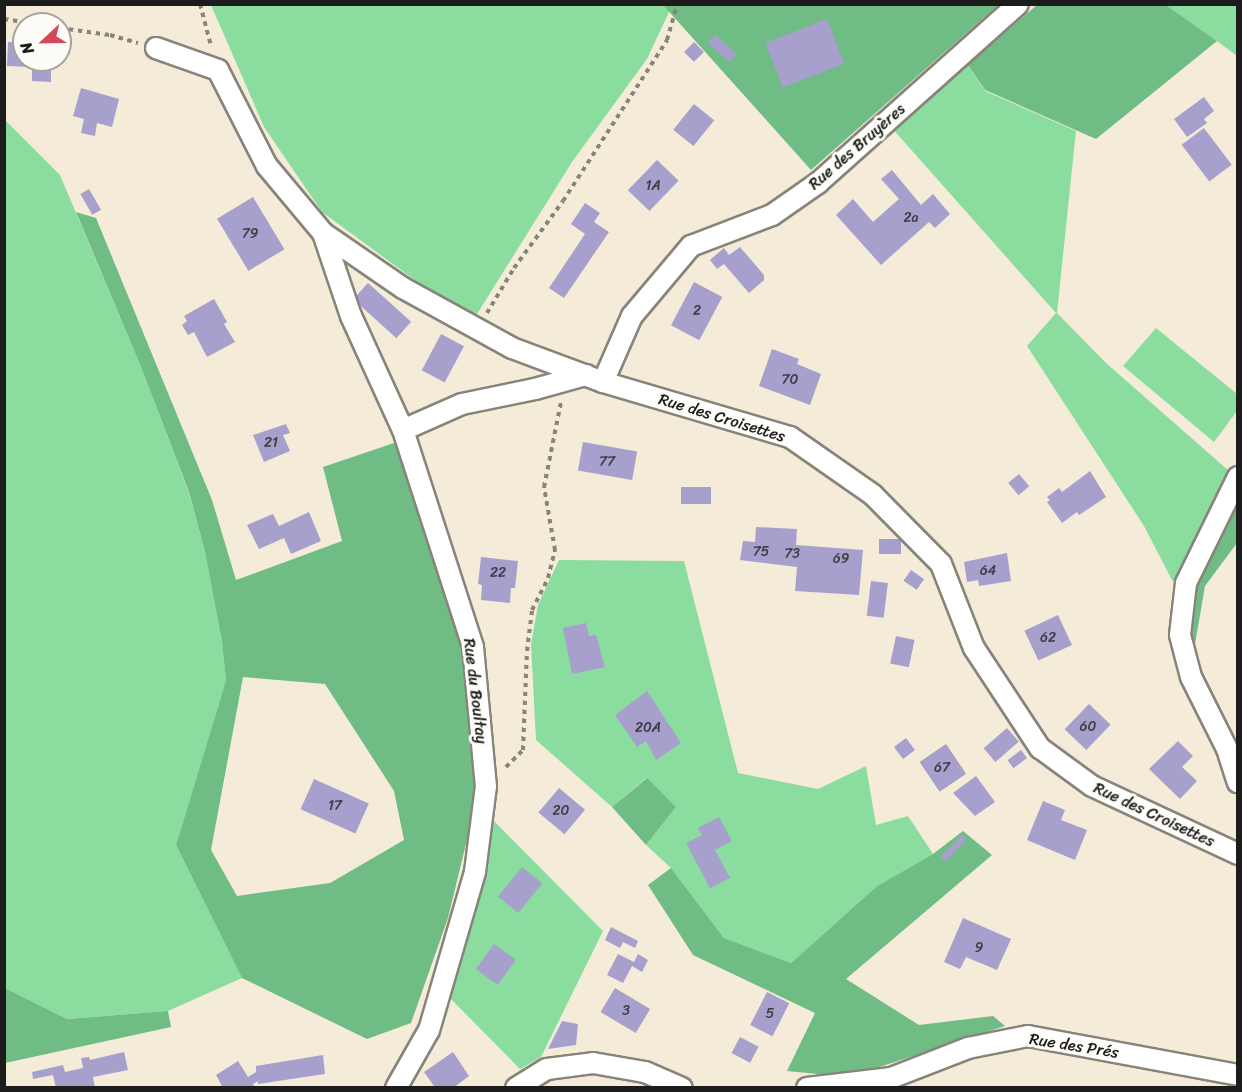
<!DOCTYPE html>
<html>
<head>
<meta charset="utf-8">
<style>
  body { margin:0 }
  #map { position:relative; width:1242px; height:1092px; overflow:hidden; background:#f4ecd8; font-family:Sriracha,sans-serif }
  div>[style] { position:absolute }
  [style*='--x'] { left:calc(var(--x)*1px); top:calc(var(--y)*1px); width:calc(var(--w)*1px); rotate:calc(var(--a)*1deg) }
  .green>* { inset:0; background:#8add9e }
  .forest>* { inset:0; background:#6fbc85 }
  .building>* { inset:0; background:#a79fcc; transform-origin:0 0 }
  .path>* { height:4px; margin-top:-2px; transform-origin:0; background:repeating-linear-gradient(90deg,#88847a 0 4.5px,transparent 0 9px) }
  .roads { filter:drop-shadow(2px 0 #88847a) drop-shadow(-2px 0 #88847a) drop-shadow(0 2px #88847a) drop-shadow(0 -2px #88847a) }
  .street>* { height:20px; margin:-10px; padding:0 10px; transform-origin:10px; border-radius:10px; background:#fff }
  span { translate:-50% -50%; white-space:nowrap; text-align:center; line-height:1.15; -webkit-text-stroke:6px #fdfcf7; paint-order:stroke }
  .number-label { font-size:14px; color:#3f3d48 }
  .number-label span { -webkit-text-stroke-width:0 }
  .street-label { font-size:16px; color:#1c1c1c }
  .frame { position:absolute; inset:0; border:6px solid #1c1c1c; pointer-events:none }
  .north { position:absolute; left:12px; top:12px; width:60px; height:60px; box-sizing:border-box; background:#fdfcf7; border:2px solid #a3a29f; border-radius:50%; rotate:248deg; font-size:16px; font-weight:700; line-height:24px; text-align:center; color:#1c1c1c }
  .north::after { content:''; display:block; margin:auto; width:21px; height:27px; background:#d1495b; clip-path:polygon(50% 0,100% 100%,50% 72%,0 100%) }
</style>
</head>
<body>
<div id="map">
  <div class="green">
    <div style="clip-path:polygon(663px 4px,670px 10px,647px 59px,572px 162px,472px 322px,322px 212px,264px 127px,211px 5px)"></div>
    <div style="clip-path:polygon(1166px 5px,1237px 5px,1237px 56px,1217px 41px)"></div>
    <div style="clip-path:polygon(968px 65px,985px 91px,1076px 131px,1057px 313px,1106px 363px,1229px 471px,1173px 582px,1144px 526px,1027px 346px,1056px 313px,891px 127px)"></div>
    <div style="clip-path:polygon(4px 119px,60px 175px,141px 367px,189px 493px,205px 552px,222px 642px,226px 680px,176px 845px,242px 978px,168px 1011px,67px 1019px,5px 988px)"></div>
    <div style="clip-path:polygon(1156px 328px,1237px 394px,1237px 411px,1214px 442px,1123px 366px)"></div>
    <div style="clip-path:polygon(559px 560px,684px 561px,738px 773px,818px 789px,866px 766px,876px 825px,908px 816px,933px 854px,877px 886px,791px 963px,724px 938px,671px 868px,646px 845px,676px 807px,646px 778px,612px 807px,536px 740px,531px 644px,538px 605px)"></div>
    <div style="clip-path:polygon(492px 819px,603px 931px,541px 1057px,520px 1069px,448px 996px)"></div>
  </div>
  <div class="forest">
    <div style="clip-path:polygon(1038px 4px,1166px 5px,1217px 41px,1096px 139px,985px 90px,968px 65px)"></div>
    <div style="clip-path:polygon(663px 5px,998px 5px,811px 170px)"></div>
    <div style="clip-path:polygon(evenodd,76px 212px,96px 218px,212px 500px,236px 580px,342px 541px,323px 467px,397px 442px,466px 647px,480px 786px,448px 918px,411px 1023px,367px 1039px,242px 978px,176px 845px,226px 680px,222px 642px,205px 552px,189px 492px,141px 367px,76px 212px,243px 677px,325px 684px,394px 791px,404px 840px,330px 883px,237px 896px,211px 850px,243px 677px)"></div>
    <div style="clip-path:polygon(1237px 489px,1237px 543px,1205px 586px,1194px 650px,1190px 640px,1193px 583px)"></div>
    <div style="clip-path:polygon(647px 778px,676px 807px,646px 845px,612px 807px)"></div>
    <div style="clip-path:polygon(963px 831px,992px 855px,846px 979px,919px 1025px,993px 1016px,1005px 1026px,849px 1077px,787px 1071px,815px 1013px,693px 955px,648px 885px,671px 868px,724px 938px,791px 963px,877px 886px,933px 854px)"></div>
    <div style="clip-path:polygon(5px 988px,67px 1019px,168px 1011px,171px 1027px,5px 1063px)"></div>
  </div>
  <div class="building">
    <div style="left:827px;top:19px;width:48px;height:66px;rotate:69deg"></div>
    <div style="left:715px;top:35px;width:29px;height:11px;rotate:41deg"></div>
    <div style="clip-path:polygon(8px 42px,24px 43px,24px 60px,51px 60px,51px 82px,32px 81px,32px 67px,7px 66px)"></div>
    <div style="left:694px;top:42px;width:14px;height:14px;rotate:45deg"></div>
    <div style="clip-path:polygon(81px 88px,119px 99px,112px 127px,97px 123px,95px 136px,81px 133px,84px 119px,73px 116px)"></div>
    <div style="clip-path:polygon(1204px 97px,1214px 111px,1204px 119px,1207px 123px,1187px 137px,1174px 119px)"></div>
    <div style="left:694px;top:104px;width:26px;height:33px;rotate:39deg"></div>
    <div style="left:1204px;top:128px;width:46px;height:28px;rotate:53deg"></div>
    <div style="left:657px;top:160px;width:30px;height:42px;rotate:44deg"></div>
    <div style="clip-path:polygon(892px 170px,921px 205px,933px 194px,950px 214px,935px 228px,929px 222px,881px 265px,836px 215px,853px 199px,873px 222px,899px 199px,881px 179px)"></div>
    <div style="left:89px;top:189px;width:24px;height:10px;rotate:60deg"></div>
    <div style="left:253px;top:197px;width:61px;height:42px;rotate:59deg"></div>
    <div style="clip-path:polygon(585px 203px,600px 213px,594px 222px,609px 232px,564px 298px,549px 288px,585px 234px,571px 224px)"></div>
    <div style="clip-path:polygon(740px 247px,764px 275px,764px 280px,749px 293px,724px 264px,717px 269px,710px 260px,724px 248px,729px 255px)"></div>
    <div style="left:694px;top:282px;width:32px;height:49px;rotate:28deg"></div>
    <div style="left:368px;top:283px;width:58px;height:22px;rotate:42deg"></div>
    <div style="clip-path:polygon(214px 299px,227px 322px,224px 324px,235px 342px,207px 357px,194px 332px,188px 335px,182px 325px,187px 321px,184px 316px)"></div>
    <div style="left:441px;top:334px;width:26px;height:41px;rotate:28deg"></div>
    <div style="clip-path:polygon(772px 349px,799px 359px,797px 364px,821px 374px,810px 405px,759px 386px)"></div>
    <div style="clip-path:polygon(286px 424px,290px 433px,283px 435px,290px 451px,264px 462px,253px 435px)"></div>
    <div style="left:583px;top:442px;width:55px;height:29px;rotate:10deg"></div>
    <div style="clip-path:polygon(1090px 471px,1106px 497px,1079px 515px,1077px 512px,1062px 523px,1047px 502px,1050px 500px,1047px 497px,1059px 488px,1062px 492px)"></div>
    <div style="left:1019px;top:474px;width:16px;height:14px;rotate:50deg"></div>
    <div style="left:681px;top:487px;width:30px;height:17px"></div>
    <div style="clip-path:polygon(309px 512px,321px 541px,291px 554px,284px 538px,259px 549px,247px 525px,273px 514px,279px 526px)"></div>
    <div style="clip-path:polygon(756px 527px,797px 529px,796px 545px,863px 550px,859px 595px,795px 591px,797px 567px,740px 560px,743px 541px,755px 542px)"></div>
    <div style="left:879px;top:539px;width:22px;height:15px"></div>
    <div style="clip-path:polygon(1007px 553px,1011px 581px,979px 586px,978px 580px,967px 582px,964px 562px)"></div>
    <div style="clip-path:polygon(481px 557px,518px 561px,515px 588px,511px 588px,510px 603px,481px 600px,482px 585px,478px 584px)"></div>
    <div style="left:911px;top:570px;width:16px;height:13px;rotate:35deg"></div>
    <div style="left:871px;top:581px;width:17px;height:35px;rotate:7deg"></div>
    <div style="left:1058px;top:615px;width:33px;height:37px;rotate:65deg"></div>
    <div style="clip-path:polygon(586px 623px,589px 636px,596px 635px,605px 667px,572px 674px,563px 628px)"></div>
    <div style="left:896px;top:636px;width:19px;height:28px;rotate:12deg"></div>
    <div style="clip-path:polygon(647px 691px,681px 743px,656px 760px,646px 741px,637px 747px,615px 715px)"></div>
    <div style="left:1089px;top:704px;width:30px;height:35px;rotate:44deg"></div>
    <div style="left:1007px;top:728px;width:18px;height:31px;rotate:49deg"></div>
    <div style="left:906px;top:738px;width:15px;height:15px;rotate:53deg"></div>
    <div style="clip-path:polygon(1178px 741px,1193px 756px,1182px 767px,1197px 781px,1180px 799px,1149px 769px)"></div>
    <div style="left:946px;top:744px;width:36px;height:32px;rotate:56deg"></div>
    <div style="left:1021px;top:750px;width:10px;height:17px;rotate:53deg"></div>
    <div style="clip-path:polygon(976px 776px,995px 802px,975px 816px,953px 793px)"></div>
    <div style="left:314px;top:779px;width:60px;height:33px;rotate:24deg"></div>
    <div style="left:559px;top:788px;width:34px;height:32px;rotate:40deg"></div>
    <div style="clip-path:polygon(1043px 801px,1065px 810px,1061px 820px,1087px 830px,1075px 860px,1027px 840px)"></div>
    <div style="clip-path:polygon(719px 817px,732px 841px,715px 850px,730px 878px,710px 888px,686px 843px,702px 835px,698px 828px)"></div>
    <div style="left:962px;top:835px;width:7px;height:31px;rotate:45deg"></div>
    <div style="left:522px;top:867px;width:26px;height:38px;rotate:39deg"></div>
    <div style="clip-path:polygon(963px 918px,1011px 939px,997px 970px,966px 957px,960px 969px,944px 962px)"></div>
    <div style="clip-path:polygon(611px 927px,638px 941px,635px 948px,623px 942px,620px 948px,605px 940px)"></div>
    <div style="left:494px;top:944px;width:27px;height:31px;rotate:36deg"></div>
    <div style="clip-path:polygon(618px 954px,634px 962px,638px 954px,648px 960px,642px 972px,632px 966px,623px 983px,607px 975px)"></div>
    <div style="left:615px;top:988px;width:41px;height:28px;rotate:31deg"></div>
    <div style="left:767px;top:992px;width:25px;height:37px;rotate:27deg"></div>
    <div style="clip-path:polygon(562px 1021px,578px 1024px,576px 1045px,548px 1049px)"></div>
    <div style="left:740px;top:1037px;width:21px;height:18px;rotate:28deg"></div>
    <div style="clip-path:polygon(124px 1052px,128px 1070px,93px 1077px,95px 1088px,56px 1088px,53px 1075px,33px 1079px,32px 1072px,63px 1065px,65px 1072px,83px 1068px,81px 1058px,89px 1057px,90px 1060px)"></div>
    <div style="clip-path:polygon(453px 1052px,469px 1076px,453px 1088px,431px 1088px,434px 1086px,424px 1072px)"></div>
    <div style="clip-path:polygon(323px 1055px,325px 1074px,258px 1084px,258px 1081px,253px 1084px,255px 1088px,223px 1088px,216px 1075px,238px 1061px,248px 1077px,256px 1072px,256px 1066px)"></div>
  </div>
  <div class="path">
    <div style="--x:200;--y:4;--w:43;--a:75.3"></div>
    <div style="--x:4;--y:19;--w:32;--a:9"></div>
    <div style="--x:60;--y:28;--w:50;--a:8"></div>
    <div style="--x:110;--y:35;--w:29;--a:16"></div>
    <div style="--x:487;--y:313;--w:52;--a:-59"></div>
    <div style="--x:514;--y:268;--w:83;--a:-53.8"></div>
    <div style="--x:563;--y:201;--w:192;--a:-57.1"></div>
    <div style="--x:667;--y:40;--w:37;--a:-74"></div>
    <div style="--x:506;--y:767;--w:24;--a:-45"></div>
    <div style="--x:523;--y:750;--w:99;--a:-87.7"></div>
    <div style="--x:527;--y:651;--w:41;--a:-83"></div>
    <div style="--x:532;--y:610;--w:36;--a:-63"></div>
    <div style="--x:548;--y:578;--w:29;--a:-76"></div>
    <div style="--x:555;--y:550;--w:64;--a:-99.9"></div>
    <div style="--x:544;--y:487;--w:87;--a:-78.7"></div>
  </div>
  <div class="roads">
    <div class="street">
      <div style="--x:156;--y:48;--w:66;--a:19.5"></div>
      <div style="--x:218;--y:70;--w:108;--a:63"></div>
      <div style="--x:267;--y:166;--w:87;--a:50.1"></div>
      <div style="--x:323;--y:233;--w:97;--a:34.5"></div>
      <div style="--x:403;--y:288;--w:124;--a:28.8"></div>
      <div style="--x:512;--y:348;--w:97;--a:20.5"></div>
      <div style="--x:603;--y:382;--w:195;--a:16.4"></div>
      <div style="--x:790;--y:437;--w:101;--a:34.9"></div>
      <div style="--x:873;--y:495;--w:97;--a:45.4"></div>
      <div style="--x:941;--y:564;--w:90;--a:68.6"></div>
      <div style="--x:974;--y:648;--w:120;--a:56.6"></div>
      <div style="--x:1040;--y:748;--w:64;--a:36.2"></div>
      <div style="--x:1092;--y:786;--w:161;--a:25"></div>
      <div style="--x:323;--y:233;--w:88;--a:71.4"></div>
      <div style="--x:351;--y:316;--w:125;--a:65.5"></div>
      <div style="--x:403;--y:430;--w:228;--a:72.1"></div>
      <div style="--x:473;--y:647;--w:140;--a:84.7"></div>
      <div style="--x:486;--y:786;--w:87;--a:97.3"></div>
      <div style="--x:475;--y:872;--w:165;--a:106.2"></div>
      <div style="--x:429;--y:1030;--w:67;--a:119.6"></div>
      <div style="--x:603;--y:382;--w:72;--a:-66.3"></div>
      <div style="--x:632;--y:316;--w:92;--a:-49.9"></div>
      <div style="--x:691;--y:246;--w:87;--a:-20.9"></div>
      <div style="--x:772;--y:215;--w:56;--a:-34.8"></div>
      <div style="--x:818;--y:183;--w:268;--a:-41.8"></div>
      <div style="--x:403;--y:430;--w:64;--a:-23.8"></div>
      <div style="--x:462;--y:404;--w:75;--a:-11.6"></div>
      <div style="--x:535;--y:389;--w:53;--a:-15.4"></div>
      <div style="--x:1238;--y:477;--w:118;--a:116.1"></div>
      <div style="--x:1186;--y:583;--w:52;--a:96.6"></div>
      <div style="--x:1180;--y:635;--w:43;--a:75.3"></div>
      <div style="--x:1191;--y:677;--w:80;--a:63.4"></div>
      <div style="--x:1227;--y:749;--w:35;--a:72"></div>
      <div style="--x:516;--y:1088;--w:36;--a:-32"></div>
      <div style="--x:547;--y:1069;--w:46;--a:-7.4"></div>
      <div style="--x:593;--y:1063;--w:53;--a:9.8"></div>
      <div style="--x:645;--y:1072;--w:40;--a:23.4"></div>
      <div style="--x:807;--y:1088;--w:85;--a:-6.8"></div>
      <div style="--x:891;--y:1078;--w:83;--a:-21.3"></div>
      <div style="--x:968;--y:1048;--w:61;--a:-11.3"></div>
      <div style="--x:1028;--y:1036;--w:214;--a:10.5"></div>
    </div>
  </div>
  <div class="number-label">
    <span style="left:653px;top:186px">1A</span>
    <span style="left:911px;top:218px">2a</span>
    <span style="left:250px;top:234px">79</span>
    <span style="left:697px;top:311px">2</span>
    <span style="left:790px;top:380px">70</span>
    <span style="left:271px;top:443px">21</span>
    <span style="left:607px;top:462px">77</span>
    <span style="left:761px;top:552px">75</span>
    <span style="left:792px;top:554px">73</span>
    <span style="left:841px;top:559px">69</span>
    <span style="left:988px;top:571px">64</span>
    <span style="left:498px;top:573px">22</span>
    <span style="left:1048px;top:638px">62</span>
    <span style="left:1088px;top:727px">60</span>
    <span style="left:648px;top:728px">20A</span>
    <span style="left:942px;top:768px">67</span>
    <span style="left:335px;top:806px">17</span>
    <span style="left:561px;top:811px">20</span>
    <span style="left:979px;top:948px">9</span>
    <span style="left:626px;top:1011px">3</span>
    <span style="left:770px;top:1014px">5</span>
  </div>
  <div class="street-label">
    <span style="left:857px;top:147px;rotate:-41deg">Rue des Bruyères</span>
    <span style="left:722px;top:418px;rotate:17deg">Rue des Croisettes</span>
    <span style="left:475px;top:691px;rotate:83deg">Rue du Boultay</span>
    <span style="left:1154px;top:815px;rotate:25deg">Rue des Croisettes</span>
    <span style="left:1074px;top:1046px;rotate:9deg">Rue des Prés</span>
  </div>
  <div class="frame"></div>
  <div class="north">N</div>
</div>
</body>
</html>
